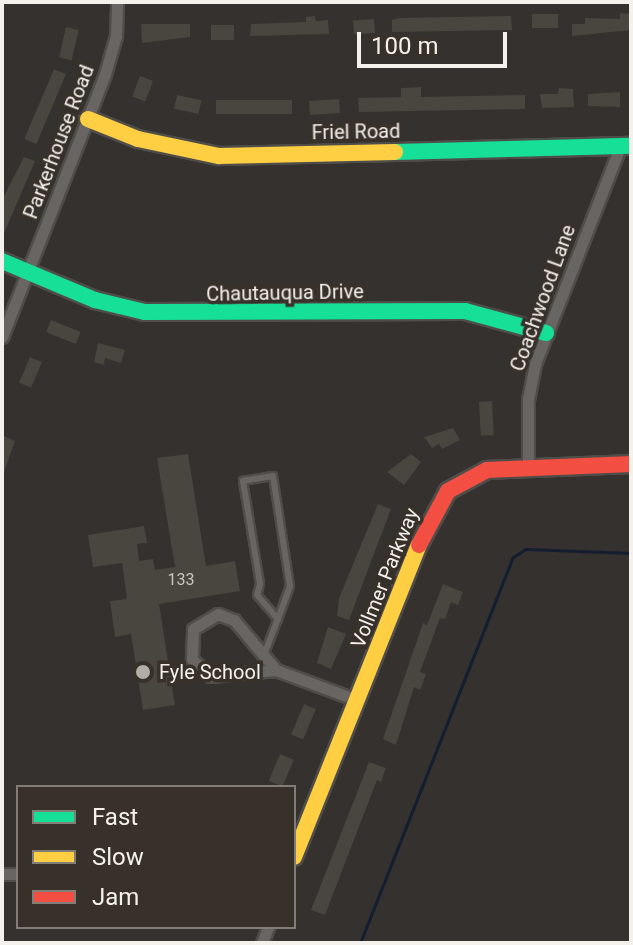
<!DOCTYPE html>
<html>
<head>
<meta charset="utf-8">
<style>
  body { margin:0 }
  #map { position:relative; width:633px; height:945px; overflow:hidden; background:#34312e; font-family:Roboto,sans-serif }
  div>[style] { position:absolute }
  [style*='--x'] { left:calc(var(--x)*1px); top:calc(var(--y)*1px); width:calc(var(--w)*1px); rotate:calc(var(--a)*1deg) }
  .stream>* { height:3px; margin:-1.5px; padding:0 1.5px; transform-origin:1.5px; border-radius:1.5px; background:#141e30 }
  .building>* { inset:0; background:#49453f; transform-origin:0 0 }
  .roads { filter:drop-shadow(2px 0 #4f4d49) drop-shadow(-2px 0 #4f4d49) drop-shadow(0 2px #4f4d49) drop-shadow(0 -2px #4f4d49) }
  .lane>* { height:6px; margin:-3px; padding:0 3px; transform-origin:3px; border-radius:3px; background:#686562 }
  .street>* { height:11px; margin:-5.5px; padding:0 5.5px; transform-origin:5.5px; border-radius:5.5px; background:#686562 }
  .fast>* { height:16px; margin:-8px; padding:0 8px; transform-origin:8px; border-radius:8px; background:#16e098 }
  .slow>* { height:16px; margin:-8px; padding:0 8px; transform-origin:8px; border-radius:8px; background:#ffcf43 }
  .jam>* { height:16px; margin:-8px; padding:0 8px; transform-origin:8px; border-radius:8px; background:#f24e42 }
  .dots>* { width:22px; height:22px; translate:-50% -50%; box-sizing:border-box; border:4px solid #38312a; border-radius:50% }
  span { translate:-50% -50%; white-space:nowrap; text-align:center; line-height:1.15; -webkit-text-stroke:7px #38312a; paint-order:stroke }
  .number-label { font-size:16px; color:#c9c5c0 }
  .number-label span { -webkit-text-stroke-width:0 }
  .street-label { font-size:20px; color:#f4f0eb }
  .poi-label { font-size:20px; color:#f4f0eb }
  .left { translate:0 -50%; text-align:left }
  .frame { position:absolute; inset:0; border:4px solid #f4f0eb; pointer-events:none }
  .legend { position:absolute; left:16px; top:785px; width:280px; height:144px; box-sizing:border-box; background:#38312a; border:2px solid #837d77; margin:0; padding:10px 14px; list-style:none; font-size:24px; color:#f4f0eb }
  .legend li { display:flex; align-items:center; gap:16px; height:40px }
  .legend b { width:40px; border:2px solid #837d77 }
  .scale { position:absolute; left:357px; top:32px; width:150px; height:36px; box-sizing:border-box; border:4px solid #f4f0eb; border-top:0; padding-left:10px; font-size:24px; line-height:28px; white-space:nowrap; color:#f4f0eb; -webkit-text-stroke:6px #38312a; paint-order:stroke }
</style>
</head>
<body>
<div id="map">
  <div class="stream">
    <div style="--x:360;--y:943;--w:415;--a:-68.4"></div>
    <div style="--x:513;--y:557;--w:15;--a:-32"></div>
    <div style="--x:526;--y:549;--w:105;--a:2.2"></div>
  </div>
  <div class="building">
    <div style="clip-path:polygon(620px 13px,630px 14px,631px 30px,572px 36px,572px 24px,585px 24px,585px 18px,620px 19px)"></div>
    <div style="left:558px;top:14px;width:14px;height:26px;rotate:90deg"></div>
    <div style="clip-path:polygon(315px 16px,316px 21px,328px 20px,329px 34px,250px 36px,251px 24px,306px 22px,306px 17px)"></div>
    <div style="clip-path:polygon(511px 16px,512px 30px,392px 32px,392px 20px,399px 18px)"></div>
    <div style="left:374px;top:19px;width:14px;height:21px;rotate:86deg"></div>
    <div style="clip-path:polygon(141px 24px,190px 24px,190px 37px,142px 43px)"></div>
    <div style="left:234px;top:25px;width:15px;height:23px;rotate:90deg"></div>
    <div style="left:66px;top:27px;width:13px;height:31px;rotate:13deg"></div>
    <div style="left:54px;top:69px;width:13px;height:76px;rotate:23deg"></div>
    <div style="left:140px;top:76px;width:14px;height:22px;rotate:21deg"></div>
    <div style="clip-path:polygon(421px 87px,421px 97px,525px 95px,525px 109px,359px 112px,358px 98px,401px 97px,401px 88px)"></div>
    <div style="clip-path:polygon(559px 88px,573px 89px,574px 107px,542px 108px,540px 94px,558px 94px)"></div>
    <div style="clip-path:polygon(620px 92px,620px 107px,588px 106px,588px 94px)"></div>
    <div style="left:177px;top:95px;width:25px;height:14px;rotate:12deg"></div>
    <div style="left:339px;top:99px;width:14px;height:30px;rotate:86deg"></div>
    <div style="left:292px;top:100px;width:14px;height:76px;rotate:90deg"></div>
    <div style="clip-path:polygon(24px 157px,35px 161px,2px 238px,2px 200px)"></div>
    <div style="left:51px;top:320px;width:32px;height:13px;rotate:22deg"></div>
    <div style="clip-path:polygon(98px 343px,125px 350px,121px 363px,105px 358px,104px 365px,94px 362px)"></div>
    <div style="left:30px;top:357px;width:13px;height:28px;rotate:23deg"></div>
    <div style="left:492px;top:401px;width:34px;height:13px;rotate:87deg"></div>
    <div style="clip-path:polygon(453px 428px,460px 440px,442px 449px,439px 444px,432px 448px,424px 437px)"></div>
    <div style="clip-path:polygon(2px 435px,15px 441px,3px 475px,2px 475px)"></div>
    <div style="clip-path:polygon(188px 454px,206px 566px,235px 561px,240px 591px,159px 604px,175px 705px,143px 710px,131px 634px,115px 637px,110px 601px,127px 599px,122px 563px,93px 567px,88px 535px,144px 526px,147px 543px,137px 544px,139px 561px,153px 559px,155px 570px,175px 567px,157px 458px)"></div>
    <div style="clip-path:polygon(411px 454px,421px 462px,404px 485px,387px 472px)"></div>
    <div style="clip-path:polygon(378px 504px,391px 509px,349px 620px,337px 616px,339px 598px)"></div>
    <div style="clip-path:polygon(443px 584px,463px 592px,458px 605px,451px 602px,445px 619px,440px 618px,420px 672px,426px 674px,420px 690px,414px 687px,396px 745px,383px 739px,423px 623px,427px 625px)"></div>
    <div style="clip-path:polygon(328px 627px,346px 634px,331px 669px,317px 663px)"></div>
    <div style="left:304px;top:704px;width:13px;height:33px;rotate:23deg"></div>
    <div style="left:280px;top:754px;width:15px;height:29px;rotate:23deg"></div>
    <div style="clip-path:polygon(369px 762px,386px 768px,381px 782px,377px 780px,325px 915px,311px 910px)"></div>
  </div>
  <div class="roads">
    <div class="lane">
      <div style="--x:264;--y:655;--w:39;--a:-69"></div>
      <div style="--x:278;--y:619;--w:35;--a:-70"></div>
      <div style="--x:290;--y:586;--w:111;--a:-98.8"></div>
      <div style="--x:273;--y:476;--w:30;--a:171"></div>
      <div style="--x:243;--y:481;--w:104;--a:80.6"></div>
      <div style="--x:260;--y:584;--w:11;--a:105"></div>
      <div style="--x:257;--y:595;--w:32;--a:49"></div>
    </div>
    <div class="street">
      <div style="--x:2;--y:337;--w:282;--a:-68.6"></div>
      <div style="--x:105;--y:74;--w:40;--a:-74"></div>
      <div style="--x:116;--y:36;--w:34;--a:-88"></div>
      <div style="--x:528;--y:467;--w:67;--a:-90"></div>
      <div style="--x:528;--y:400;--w:37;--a:-79"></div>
      <div style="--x:535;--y:364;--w:233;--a:-68.6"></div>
      <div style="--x:276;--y:670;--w:66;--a:174.8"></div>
      <div style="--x:210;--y:676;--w:25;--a:-137"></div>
      <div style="--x:192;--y:659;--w:30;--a:-88"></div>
      <div style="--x:193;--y:629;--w:29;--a:-31"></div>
      <div style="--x:218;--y:614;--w:17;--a:21"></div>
      <div style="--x:234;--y:620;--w:65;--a:50"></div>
      <div style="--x:276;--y:670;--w:86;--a:20.3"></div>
      <div style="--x:2;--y:874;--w:16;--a:0"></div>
      <div style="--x:262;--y:943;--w:17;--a:-69"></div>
    </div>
    <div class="fast">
      <div style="--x:395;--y:152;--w:236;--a:-1.5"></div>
      <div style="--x:2;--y:261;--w:101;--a:22.8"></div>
      <div style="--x:95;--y:300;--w:51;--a:13.5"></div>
      <div style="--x:145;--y:312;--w:320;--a:-0.2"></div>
      <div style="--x:465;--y:311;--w:84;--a:15.2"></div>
    </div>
    <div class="slow">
      <div style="--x:88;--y:119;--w:54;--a:21.8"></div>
      <div style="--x:138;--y:139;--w:83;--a:11.9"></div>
      <div style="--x:219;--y:156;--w:176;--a:-1.3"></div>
      <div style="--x:294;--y:857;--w:336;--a:-68.2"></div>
    </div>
    <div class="jam">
      <div style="--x:419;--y:545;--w:61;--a:-61.8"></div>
      <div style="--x:448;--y:491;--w:44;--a:-28.3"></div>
      <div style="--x:487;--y:470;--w:144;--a:-2.4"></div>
    </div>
  </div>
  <div class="dots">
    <div style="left:143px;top:672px;background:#b1ada9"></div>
  </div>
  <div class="number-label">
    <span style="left:181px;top:580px">133</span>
  </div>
  <div class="street-label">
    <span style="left:356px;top:132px;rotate:-1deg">Friel Road</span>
    <span style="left:59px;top:142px;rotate:-69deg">Parkerhouse Road</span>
    <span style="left:285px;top:293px;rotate:-1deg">Chautauqua Drive</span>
    <span style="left:543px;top:298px;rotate:-70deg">Coachwood Lane</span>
    <span style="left:385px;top:578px;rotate:-68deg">Vollmer Parkway</span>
  </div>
  <div class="poi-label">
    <span class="left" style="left:159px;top:672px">Fyle School</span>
  </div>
  <div class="frame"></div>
  <ul class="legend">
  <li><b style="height:10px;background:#16e098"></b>Fast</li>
  <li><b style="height:10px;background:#ffcf43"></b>Slow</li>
  <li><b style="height:10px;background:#f24e42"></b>Jam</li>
  </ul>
  <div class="scale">100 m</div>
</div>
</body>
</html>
